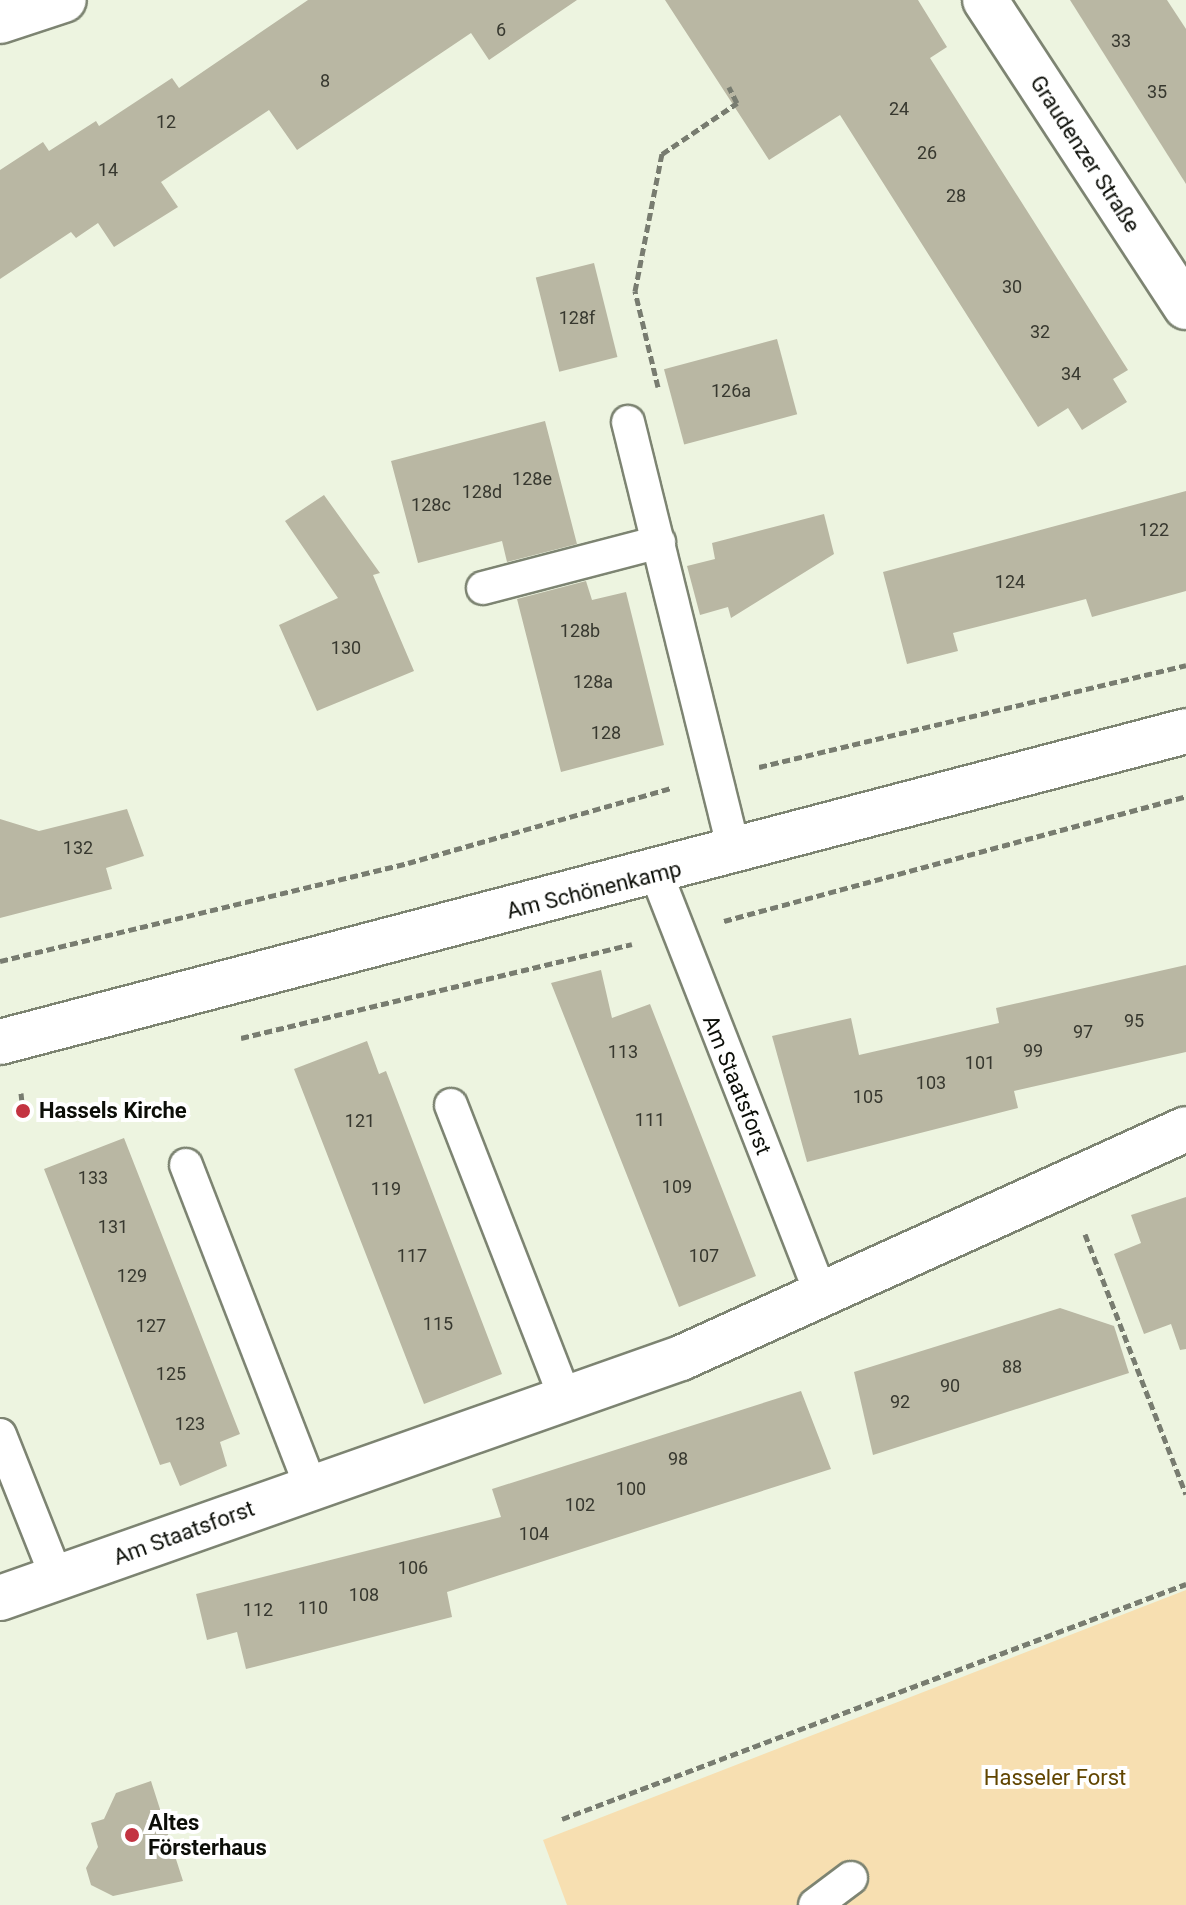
<!DOCTYPE html>
<html>
<head>
<meta charset="utf-8">
<style>
  body { margin:0 }
  #map { position:relative; width:1186px; height:1905px; overflow:hidden; background:#edf4e0; font-family:Roboto,sans-serif }
  div>[style] { position:absolute }
  [style*='--x'] { left:calc(var(--x)*1px); top:calc(var(--y)*1px); width:calc(var(--w)*1px); rotate:calc(var(--a)*1deg) }
  .green>* { inset:0; background:#f7dfb1 }
  .building>* { inset:0; background:#b9b7a3; transform-origin:0 0 }
  .path>* { height:5px; margin-top:-2.5px; transform-origin:0; background:repeating-linear-gradient(90deg,#787c70 0 8px,transparent 0 12px) }
  .roads { filter:drop-shadow(2px 0 #7d8472) drop-shadow(-2px 0 #7d8472) drop-shadow(0 2px #7d8472) drop-shadow(0 -2px #7d8472) }
  .lane>* { height:32px; margin:-16px; padding:0 16px; transform-origin:16px; border-radius:16px; background:#fff }
  .street>* { height:44px; margin:-22px; padding:0 22px; transform-origin:22px; border-radius:22px; background:#fff }
  .secondary>* { height:44px; margin:-22px; padding:0 22px; transform-origin:22px; border-radius:22px; background:#fff }
  .dots>* { width:22px; height:22px; translate:-50% -50%; box-sizing:border-box; border:4px solid #fff; border-radius:50% }
  span { translate:-50% -50%; white-space:nowrap; text-align:center; line-height:1.15; -webkit-text-stroke:8px #fff; paint-order:stroke }
  .number-label { font-size:18px; color:#37382f }
  .number-label span { -webkit-text-stroke-width:0 }
  .street-label { font-size:22px; color:#0c0e08 }
  .poi-label { font-size:22px; color:#0c0e08; font-weight:700 }
  .left { translate:0 -50%; text-align:left }
  .park-label { font-size:22px; color:#614500 }
</style>
</head>
<body>
<div id="map">
  <div class="green">
    <div style="clip-path:polygon(1186px 1590px,1186px 1905px,567px 1905px,543px 1840px)"></div>
  </div>
  <div class="building">
    <div style="clip-path:polygon(308px 0,577px 0,489px 60px,471px 33px,297px 150px,269px 110px,161px 182px,178px 207px,114px 247px,98px 223px,76px 238px,71px 232px,0 279px,0 170px,43px 142px,49px 151px,96px 121px,99px 126px,172px 78px,179px 88px)"></div>
    <div style="clip-path:polygon(665px 0,918px 0,947px 47px,930px 58px,1128px 370px,1113px 379px,1127px 402px,1082px 430px,1068px 408px,1038px 427px,840px 115px,769px 160px)"></div>
    <div style="clip-path:polygon(1070px 0,1167px 0,1186px 29px,1186px 184px)"></div>
    <div style="left:594px;top:263px;width:97px;height:60px;rotate:76deg"></div>
    <div style="left:777px;top:339px;width:78px;height:117px;rotate:75deg"></div>
    <div style="clip-path:polygon(545px 421px,577px 544px,507px 562px,502px 541px,418px 563px,391px 461px)"></div>
    <div style="clip-path:polygon(1186px 491px,1186px 591px,1092px 617px,1086px 599px,953px 633px,958px 651px,907px 664px,883px 572px)"></div>
    <div style="clip-path:polygon(324px 495px,380px 573px,373px 575px,414px 671px,317px 711px,279px 625px,338px 598px,285px 521px)"></div>
    <div style="clip-path:polygon(824px 514px,834px 554px,731px 618px,728px 607px,700px 615px,687px 566px,715px 559px,712px 543px)"></div>
    <div style="clip-path:polygon(586px 581px,592px 600px,626px 592px,664px 745px,561px 772px,517px 599px)"></div>
    <div style="clip-path:polygon(127px 809px,144px 856px,106px 868px,112px 889px,0 918px,0 819px,39px 831px)"></div>
    <div style="clip-path:polygon(1186px 965px,1186px 1052px,1014px 1091px,1018px 1108px,807px 1162px,772px 1036px,851px 1018px,859px 1055px,999px 1023px,996px 1008px)"></div>
    <div style="clip-path:polygon(601px 970px,612px 1018px,650px 1004px,756px 1276px,679px 1307px,551px 983px)"></div>
    <div style="clip-path:polygon(367px 1041px,379px 1074px,386px 1071px,502px 1374px,424px 1404px,294px 1069px)"></div>
    <div style="clip-path:polygon(124px 1138px,240px 1434px,220px 1442px,227px 1466px,180px 1486px,170px 1462px,160px 1465px,44px 1169px)"></div>
    <div style="clip-path:polygon(1186px 1197px,1186px 1349px,1180px 1350px,1171px 1324px,1144px 1334px,1114px 1254px,1141px 1243px,1131px 1215px)"></div>
    <div style="clip-path:polygon(1060px 1308px,1114px 1326px,1129px 1373px,873px 1455px,854px 1372px)"></div>
    <div style="clip-path:polygon(801px 1391px,831px 1469px,447px 1592px,452px 1617px,246px 1669px,237px 1632px,207px 1640px,196px 1594px,501px 1517px,492px 1489px)"></div>
    <div style="clip-path:polygon(151px 1781px,183px 1881px,113px 1896px,91px 1885px,86px 1868px,98px 1847px,91px 1823px,104px 1819px,116px 1793px)"></div>
  </div>
  <div class="path">
    <div style="--x:658;--y:387;--w:99;--a:-103.5"></div>
    <div style="--x:635;--y:291;--w:140;--a:-78.9"></div>
    <div style="--x:662;--y:154;--w:91;--a:-34.2"></div>
    <div style="--x:737;--y:103;--w:18;--a:-117"></div>
    <div style="--x:759;--y:767;--w:439;--a:-13.4"></div>
    <div style="--x:724;--y:921;--w:479;--a:-15.1"></div>
    <div style="--x:0;--y:961;--w:420;--a:-13.5"></div>
    <div style="--x:408;--y:863;--w:274;--a:-15.9"></div>
    <div style="--x:241;--y:1038;--w:402;--a:-13.5"></div>
    <div style="--x:21;--y:1093;--w:18;--a:84"></div>
    <div style="--x:1085;--y:1234;--w:279;--a:68.8"></div>
    <div style="--x:562;--y:1819;--w:667;--a:-20.64"></div>
  </div>
  <div class="roads">
    <div class="lane">
      <div style="--x:628;--y:422;--w:445;--a:76.1"></div>
      <div style="--x:483;--y:588;--w:182;--a:-14.6"></div>
      <div style="--x:656;--y:873;--w:454;--a:68.6"></div>
      <div style="--x:451;--y:1105;--w:314;--a:68.7"></div>
      <div style="--x:186;--y:1165;--w:346;--a:68.8"></div>
      <div style="--x:0;--y:1435;--w:154;--a:68.3"></div>
      <div style="--x:815;--y:1905;--w:45;--a:-36.9"></div>
    </div>
    <div class="street">
      <div style="--x:985;--y:0;--w:367;--a:56.8"></div>
      <div style="--x:0;--y:21;--w:67;--a:-18.2"></div>
      <div style="--x:0;--y:1598;--w:722;--a:-19.41"></div>
      <div style="--x:681;--y:1358;--w:554;--a:-24.39"></div>
    </div>
    <div class="secondary">
      <div style="--x:0;--y:1042;--w:1226;--a:-14.69"></div>
    </div>
  </div>
  <div class="dots">
    <div style="left:23px;top:1111px;background:#c33341"></div>
    <div style="left:132px;top:1835px;background:#c33341"></div>
  </div>
  <div class="number-label">
    <span style="left:501px;top:30px">6</span>
    <span style="left:1121px;top:41px">33</span>
    <span style="left:325px;top:81px">8</span>
    <span style="left:1157px;top:92px">35</span>
    <span style="left:899px;top:109px">24</span>
    <span style="left:166px;top:122px">12</span>
    <span style="left:927px;top:153px">26</span>
    <span style="left:108px;top:170px">14</span>
    <span style="left:956px;top:196px">28</span>
    <span style="left:1012px;top:287px">30</span>
    <span style="left:577px;top:318px">128f</span>
    <span style="left:1040px;top:332px">32</span>
    <span style="left:1071px;top:374px">34</span>
    <span style="left:731px;top:391px">126a</span>
    <span style="left:532px;top:479px">128e</span>
    <span style="left:482px;top:492px">128d</span>
    <span style="left:431px;top:505px">128c</span>
    <span style="left:1154px;top:530px">122</span>
    <span style="left:1010px;top:582px">124</span>
    <span style="left:580px;top:631px">128b</span>
    <span style="left:346px;top:648px">130</span>
    <span style="left:593px;top:682px">128a</span>
    <span style="left:606px;top:733px">128</span>
    <span style="left:78px;top:848px">132</span>
    <span style="left:1134px;top:1021px">95</span>
    <span style="left:1083px;top:1032px">97</span>
    <span style="left:1033px;top:1051px">99</span>
    <span style="left:623px;top:1052px">113</span>
    <span style="left:980px;top:1063px">101</span>
    <span style="left:931px;top:1083px">103</span>
    <span style="left:868px;top:1097px">105</span>
    <span style="left:650px;top:1120px">111</span>
    <span style="left:360px;top:1121px">121</span>
    <span style="left:93px;top:1178px">133</span>
    <span style="left:677px;top:1187px">109</span>
    <span style="left:386px;top:1189px">119</span>
    <span style="left:113px;top:1227px">131</span>
    <span style="left:412px;top:1256px">117</span>
    <span style="left:704px;top:1256px">107</span>
    <span style="left:132px;top:1276px">129</span>
    <span style="left:438px;top:1324px">115</span>
    <span style="left:151px;top:1326px">127</span>
    <span style="left:1012px;top:1367px">88</span>
    <span style="left:171px;top:1374px">125</span>
    <span style="left:950px;top:1386px">90</span>
    <span style="left:900px;top:1402px">92</span>
    <span style="left:190px;top:1424px">123</span>
    <span style="left:678px;top:1459px">98</span>
    <span style="left:631px;top:1489px">100</span>
    <span style="left:580px;top:1505px">102</span>
    <span style="left:534px;top:1534px">104</span>
    <span style="left:413px;top:1568px">106</span>
    <span style="left:364px;top:1595px">108</span>
    <span style="left:313px;top:1608px">110</span>
    <span style="left:258px;top:1610px">112</span>
  </div>
  <div class="street-label">
    <span style="left:1085px;top:154px;rotate:57deg">Graudenzer Straße</span>
    <span style="left:594px;top:890px;rotate:-14deg">Am Schönenkamp</span>
    <span style="left:737px;top:1085px;rotate:68deg">Am Staatsforst</span>
    <span style="left:184px;top:1533px;rotate:-20deg">Am Staatsforst</span>
  </div>
  <div class="poi-label">
    <span class="left" style="left:39px;top:1111px">Hassels Kirche</span>
    <span class="left" style="left:148px;top:1835px">Altes<br>Försterhaus</span>
  </div>
  <div class="park-label">
    <span style="left:1055px;top:1778px">Hasseler Forst</span>
  </div>
</div>
</body>
</html>
